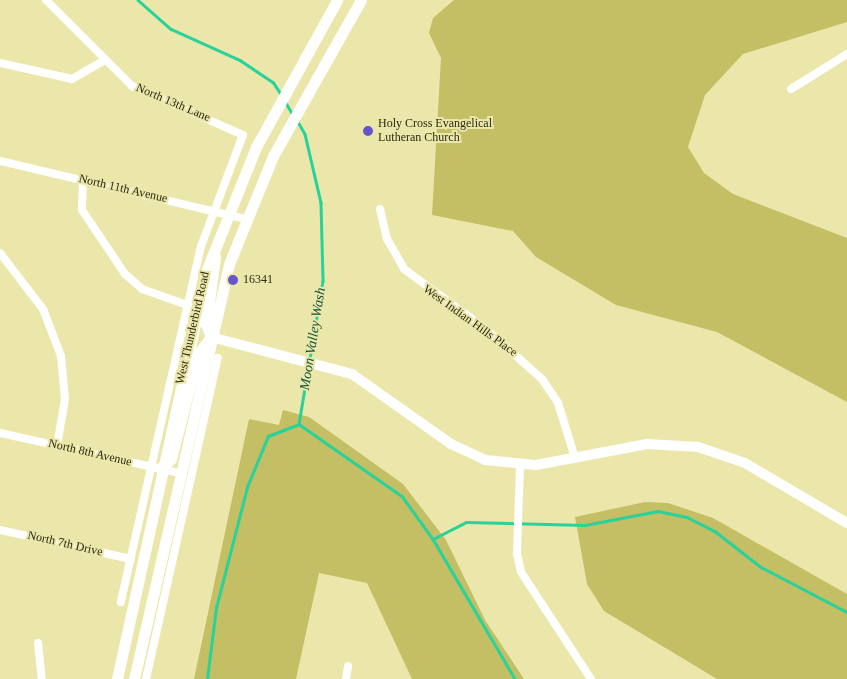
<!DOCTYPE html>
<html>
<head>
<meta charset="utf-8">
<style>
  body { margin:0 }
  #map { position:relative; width:847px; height:679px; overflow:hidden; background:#ebe7aa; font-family:"Times New Roman",serif }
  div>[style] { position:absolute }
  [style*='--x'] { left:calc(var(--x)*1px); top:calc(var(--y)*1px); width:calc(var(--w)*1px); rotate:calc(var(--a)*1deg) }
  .green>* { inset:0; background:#c4be64 }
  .stream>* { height:2.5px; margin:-1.25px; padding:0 1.25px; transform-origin:1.25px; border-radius:1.25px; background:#28d29b }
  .minor>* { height:8px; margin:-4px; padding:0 4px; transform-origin:4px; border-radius:4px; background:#fff }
  .tertiary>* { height:10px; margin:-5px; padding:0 5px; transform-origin:5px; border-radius:5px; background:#fff }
  .secondary>* { height:11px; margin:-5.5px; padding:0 5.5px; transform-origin:5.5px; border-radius:5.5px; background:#fff }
  .dots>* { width:14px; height:14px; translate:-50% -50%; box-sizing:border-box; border:2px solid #ebe7aa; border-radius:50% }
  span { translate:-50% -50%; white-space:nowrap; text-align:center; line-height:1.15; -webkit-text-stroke:4px #ebe7aa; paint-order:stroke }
  .street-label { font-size:12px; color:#2c2a12 }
  .poi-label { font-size:12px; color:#2c2a12 }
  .left { translate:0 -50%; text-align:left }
  .water-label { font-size:14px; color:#12523c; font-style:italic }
</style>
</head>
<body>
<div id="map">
  <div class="green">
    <div style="clip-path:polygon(454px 0,847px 0,847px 22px,743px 54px,705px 95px,688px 147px,704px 173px,733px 194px,847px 238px,847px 402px,717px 332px,616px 305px,536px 257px,513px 231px,432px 215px,441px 58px,429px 33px,433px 18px)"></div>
    <div style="clip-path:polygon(283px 410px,309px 417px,403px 484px,446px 540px,485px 620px,524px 679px,412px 679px,367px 583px,319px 573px,296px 679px,194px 679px,249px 419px,279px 425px)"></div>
    <div style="clip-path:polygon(645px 502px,668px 503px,713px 518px,847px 594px,847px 679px,717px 679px,604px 611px,587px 584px,575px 517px)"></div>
  </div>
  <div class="stream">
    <div style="--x:138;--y:0;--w:44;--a:41.3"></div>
    <div style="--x:171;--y:29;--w:76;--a:24.2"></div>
    <div style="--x:240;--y:60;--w:40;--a:34"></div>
    <div style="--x:273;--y:82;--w:14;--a:56"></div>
    <div style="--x:285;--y:101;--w:14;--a:60"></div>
    <div style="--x:297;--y:120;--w:16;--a:60"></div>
    <div style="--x:305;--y:134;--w:71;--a:76.9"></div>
    <div style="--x:321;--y:203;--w:78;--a:88.5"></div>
    <div style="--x:323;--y:281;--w:79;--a:99.5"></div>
    <div style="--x:309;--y:365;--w:60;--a:99.6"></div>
    <div style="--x:299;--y:424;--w:126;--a:35"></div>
    <div style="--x:402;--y:496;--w:53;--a:54.2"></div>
    <div style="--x:433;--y:539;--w:162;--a:59.6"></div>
    <div style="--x:433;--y:539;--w:37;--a:-27"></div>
    <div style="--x:466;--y:522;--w:119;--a:1.4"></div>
    <div style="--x:585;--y:525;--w:74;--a:-10.9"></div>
    <div style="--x:658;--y:511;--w:30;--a:12"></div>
    <div style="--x:687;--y:517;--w:33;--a:27"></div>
    <div style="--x:716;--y:532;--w:57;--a:37.9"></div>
    <div style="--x:761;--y:567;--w:97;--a:27.6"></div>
    <div style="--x:207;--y:679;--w:72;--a:-82.8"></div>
    <div style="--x:216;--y:608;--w:125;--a:-75.6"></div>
    <div style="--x:247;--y:487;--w:55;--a:-67.6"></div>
    <div style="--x:268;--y:436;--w:33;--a:-21"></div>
  </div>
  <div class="minor">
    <div style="--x:46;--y:0;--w:122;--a:45"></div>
    <div style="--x:132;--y:86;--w:121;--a:23.8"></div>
    <div style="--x:243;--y:135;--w:119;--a:110.7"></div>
    <div style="--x:201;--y:246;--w:365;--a:102.7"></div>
    <div style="--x:0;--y:63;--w:74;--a:12.5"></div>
    <div style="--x:72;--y:79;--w:36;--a:-30"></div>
    <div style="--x:791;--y:89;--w:66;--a:-32"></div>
    <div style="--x:0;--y:161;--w:252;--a:13.3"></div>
    <div style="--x:83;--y:180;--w:30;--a:92"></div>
    <div style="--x:82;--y:210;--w:77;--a:56.1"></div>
    <div style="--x:125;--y:274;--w:23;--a:41"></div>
    <div style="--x:142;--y:289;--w:48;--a:19.6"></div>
    <div style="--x:380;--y:209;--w:31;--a:77"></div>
    <div style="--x:387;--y:239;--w:34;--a:60"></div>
    <div style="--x:404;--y:269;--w:102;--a:36.2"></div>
    <div style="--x:486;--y:329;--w:75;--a:41.8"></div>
    <div style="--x:542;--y:379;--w:29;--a:56"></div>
    <div style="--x:558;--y:403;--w:58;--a:72.8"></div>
    <div style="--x:0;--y:253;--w:71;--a:52.5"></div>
    <div style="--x:43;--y:309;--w:50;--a:69"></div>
    <div style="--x:61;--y:356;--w:43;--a:84.7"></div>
    <div style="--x:65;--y:399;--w:48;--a:99.7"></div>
    <div style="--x:0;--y:433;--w:183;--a:12.6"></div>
    <div style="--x:520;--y:466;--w:88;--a:92"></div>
    <div style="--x:517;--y:554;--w:18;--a:77"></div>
    <div style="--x:521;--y:572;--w:128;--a:56.8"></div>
    <div style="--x:0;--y:530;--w:134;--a:12.5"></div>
    <div style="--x:38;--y:643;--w:36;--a:84"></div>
    <div style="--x:146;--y:679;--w:329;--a:-77.4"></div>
    <div style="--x:346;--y:679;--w:13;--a:-81"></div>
  </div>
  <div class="tertiary">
    <div style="--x:211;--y:337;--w:146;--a:14.7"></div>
    <div style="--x:352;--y:374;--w:121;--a:35.3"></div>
    <div style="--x:451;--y:444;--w:38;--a:25"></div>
    <div style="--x:485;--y:460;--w:51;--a:5.6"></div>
    <div style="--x:536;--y:465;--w:113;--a:-10.7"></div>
    <div style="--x:647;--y:444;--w:51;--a:3.4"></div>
    <div style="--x:698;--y:447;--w:50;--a:18.8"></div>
    <div style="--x:745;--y:463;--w:118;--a:30.5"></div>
  </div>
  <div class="secondary">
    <div style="--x:160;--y:468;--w:14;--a:-39"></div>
    <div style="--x:171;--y:459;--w:108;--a:-75.6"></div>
    <div style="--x:198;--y:354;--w:21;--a:-53"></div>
    <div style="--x:211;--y:337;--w:14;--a:-111"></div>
    <div style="--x:206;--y:324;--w:68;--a:-82.3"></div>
    <div style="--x:117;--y:679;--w:420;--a:-77.6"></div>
    <div style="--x:207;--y:269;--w:131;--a:-68.1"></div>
    <div style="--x:256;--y:147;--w:168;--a:-61.1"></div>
    <div style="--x:134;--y:679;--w:426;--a:-77.1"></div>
    <div style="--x:229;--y:264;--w:117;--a:-67.8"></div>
    <div style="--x:273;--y:156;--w:179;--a:-60.6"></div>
  </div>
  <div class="dots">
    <div style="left:368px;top:131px;background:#6554cd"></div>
    <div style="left:233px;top:280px;background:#6554cd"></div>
  </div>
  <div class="street-label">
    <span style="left:173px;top:103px;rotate:23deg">North 13th Lane</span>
    <span style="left:123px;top:189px;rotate:13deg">North 11th Avenue</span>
    <span style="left:470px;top:321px;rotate:36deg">West Indian Hills Place</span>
    <span style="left:193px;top:328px;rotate:-77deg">West Thunderbird Road</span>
    <span style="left:90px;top:453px;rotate:13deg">North 8th Avenue</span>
    <span style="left:65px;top:544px;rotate:13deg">North 7th Drive</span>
  </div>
  <div class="poi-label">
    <span class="left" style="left:378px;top:131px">Holy Cross Evangelical<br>Lutheran Church</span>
    <span class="left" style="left:243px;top:280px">16341</span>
  </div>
  <div class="water-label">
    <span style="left:313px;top:339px;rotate:-81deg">Moon Valley Wash</span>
  </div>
</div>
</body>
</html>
